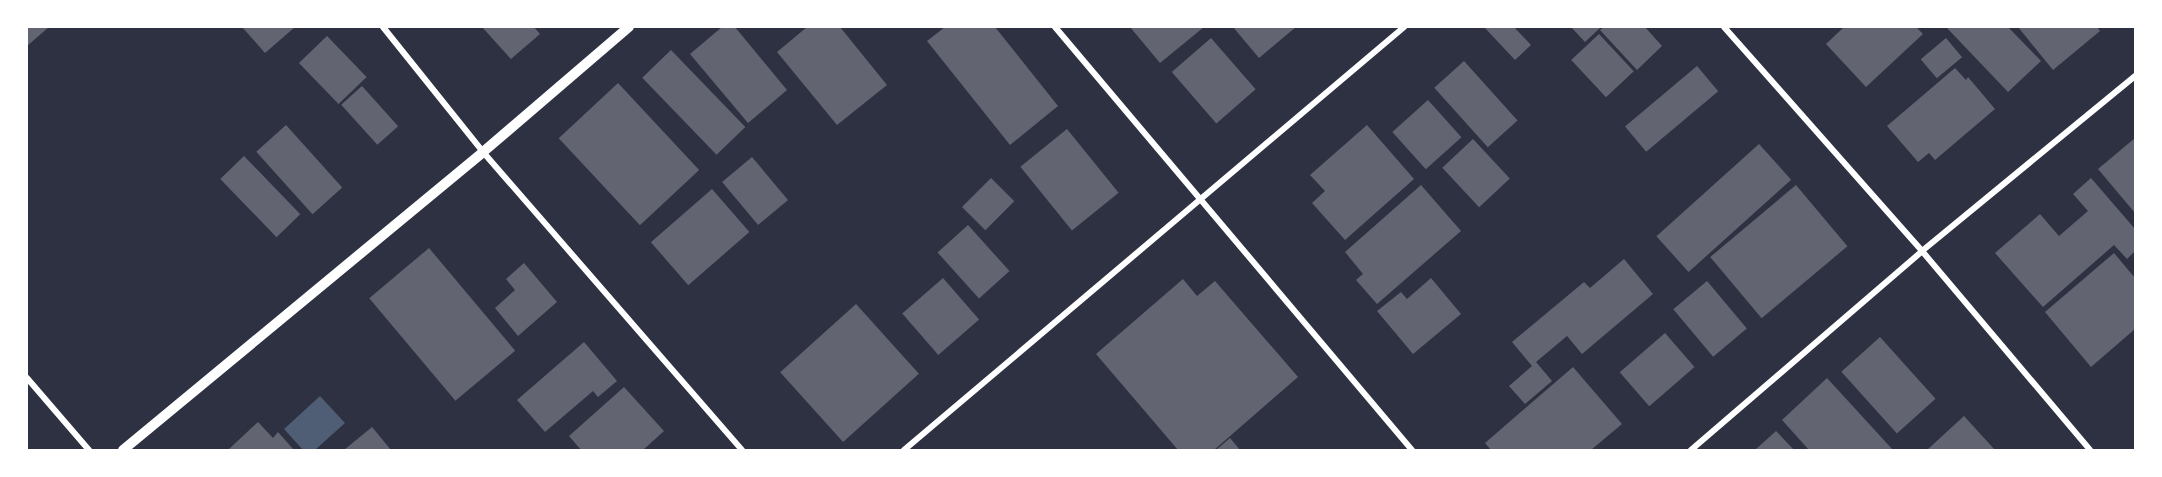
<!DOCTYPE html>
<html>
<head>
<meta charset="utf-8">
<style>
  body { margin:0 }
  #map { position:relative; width:2162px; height:477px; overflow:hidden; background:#2d3142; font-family:"Public Sans",sans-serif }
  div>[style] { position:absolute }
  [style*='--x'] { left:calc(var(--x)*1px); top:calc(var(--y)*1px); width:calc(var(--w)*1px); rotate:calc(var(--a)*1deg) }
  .water>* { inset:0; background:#4f5d75 }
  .building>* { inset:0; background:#626471; transform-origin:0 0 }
  .minor>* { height:6px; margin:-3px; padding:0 3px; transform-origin:3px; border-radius:3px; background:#fff }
  .tertiary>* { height:10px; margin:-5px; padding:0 5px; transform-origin:5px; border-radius:5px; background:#fff }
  span { translate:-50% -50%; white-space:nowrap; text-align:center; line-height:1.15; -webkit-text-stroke:6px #fff; paint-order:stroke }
  .frame { position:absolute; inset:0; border:28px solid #fff; pointer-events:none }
</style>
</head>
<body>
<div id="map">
  <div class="water">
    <div style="clip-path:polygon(320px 396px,345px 423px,315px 450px,303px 450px,284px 429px)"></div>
  </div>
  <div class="building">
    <div style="clip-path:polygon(27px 27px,49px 27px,27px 46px)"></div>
    <div style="clip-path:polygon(242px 27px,295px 27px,265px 53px)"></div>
    <div style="clip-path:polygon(482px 27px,534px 27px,540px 34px,511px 59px)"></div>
    <div style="clip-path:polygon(722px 27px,735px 27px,787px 90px,748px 123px,690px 54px)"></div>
    <div style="clip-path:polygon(807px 27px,840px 27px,887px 85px,837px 125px,777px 52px)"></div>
    <div style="clip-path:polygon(945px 27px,995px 27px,1058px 106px,1010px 145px,927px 41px)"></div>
    <div style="clip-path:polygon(1130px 27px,1204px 27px,1160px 63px)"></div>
    <div style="clip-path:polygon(1233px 27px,1296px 27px,1259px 58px)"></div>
    <div style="clip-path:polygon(1484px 27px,1514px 27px,1531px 45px,1515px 60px)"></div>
    <div style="clip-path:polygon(1571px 27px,1601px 27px,1585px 42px)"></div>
    <div style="clip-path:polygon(1604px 27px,1645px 27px,1662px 46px,1637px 70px,1600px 30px)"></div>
    <div style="clip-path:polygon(1844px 27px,1916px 27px,1923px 34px,1866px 87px,1826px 44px)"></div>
    <div style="clip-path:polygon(1946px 27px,2008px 27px,2041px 61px,2008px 92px)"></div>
    <div style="clip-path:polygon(2018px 27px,2097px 27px,2100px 31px,2053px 70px)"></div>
    <div style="left:1599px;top:34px;width:51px;height:38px;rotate:47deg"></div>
    <div style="left:327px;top:36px;width:57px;height:39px;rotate:46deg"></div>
    <div style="left:1211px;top:38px;width:68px;height:52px;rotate:49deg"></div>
    <div style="left:1946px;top:38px;width:25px;height:33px;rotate:50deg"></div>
    <div style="left:671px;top:50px;width:107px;height:40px;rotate:46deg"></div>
    <div style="left:1464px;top:61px;width:80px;height:40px;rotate:48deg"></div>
    <div style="left:1697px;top:66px;width:33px;height:94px;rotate:50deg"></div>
    <div style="clip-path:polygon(1955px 68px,1966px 80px,1968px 77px,1995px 109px,1935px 160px,1929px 153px,1918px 162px,1887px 126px)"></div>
    <div style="left:618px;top:83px;width:119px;height:81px;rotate:47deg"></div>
    <div style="left:362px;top:86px;width:54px;height:28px;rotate:48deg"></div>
    <div style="left:1428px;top:100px;width:50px;height:48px;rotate:48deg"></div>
    <div style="left:286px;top:125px;width:84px;height:40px;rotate:48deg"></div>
    <div style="clip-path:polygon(1367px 125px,1414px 179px,1345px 240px,1312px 203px,1325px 191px,1310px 175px)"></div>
    <div style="left:1067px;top:129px;width:82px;height:60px;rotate:51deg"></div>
    <div style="clip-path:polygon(2135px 138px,2135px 213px,2098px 169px)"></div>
    <div style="left:1473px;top:139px;width:54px;height:42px;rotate:47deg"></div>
    <div style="left:1759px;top:144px;width:48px;height:138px;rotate:48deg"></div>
    <div style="left:244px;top:156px;width:81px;height:33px;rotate:46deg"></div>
    <div style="left:752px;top:157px;width:56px;height:39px;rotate:50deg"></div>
    <div style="left:991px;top:178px;width:33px;height:41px;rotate:45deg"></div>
    <div style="clip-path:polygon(2091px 178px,2135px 229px,2135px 251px,2127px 259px,2114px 245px,2043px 307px,1995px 253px,2040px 214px,2059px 236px,2088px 211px,2073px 194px)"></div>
    <div style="clip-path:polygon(1421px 185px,1461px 231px,1377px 304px,1356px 280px,1363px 274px,1345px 252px)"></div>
    <div style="left:1796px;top:185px;width:80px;height:112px;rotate:50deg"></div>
    <div style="left:712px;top:189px;width:57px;height:81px;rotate:49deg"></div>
    <div style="left:968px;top:225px;width:62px;height:41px;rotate:48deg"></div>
    <div style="left:429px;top:248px;width:134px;height:78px;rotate:50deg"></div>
    <div style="clip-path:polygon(2114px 253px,2135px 278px,2135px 329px,2091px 367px,2045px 312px)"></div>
    <div style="clip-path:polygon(1624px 259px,1653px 294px,1582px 354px,1567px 336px,1536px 362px,1552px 381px,1525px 404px,1509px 386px,1532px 366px,1512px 342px,1584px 282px,1590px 288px)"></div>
    <div style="clip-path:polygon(524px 263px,557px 302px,518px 336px,495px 308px,515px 290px,506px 279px)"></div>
    <div style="left:943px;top:278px;width:55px;height:54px;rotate:49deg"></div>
    <div style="clip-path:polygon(1431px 278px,1461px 314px,1413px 354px,1377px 311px,1401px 292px,1407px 299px)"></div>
    <div style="clip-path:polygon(1183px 279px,1197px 296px,1215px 281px,1298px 377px,1214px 450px,1178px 450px,1096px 354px)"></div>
    <div style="left:1707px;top:281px;width:62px;height:44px;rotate:50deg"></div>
    <div style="left:856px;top:304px;width:94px;height:102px;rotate:48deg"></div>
    <div style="left:1665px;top:333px;width:45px;height:60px;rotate:49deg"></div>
    <div style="left:1880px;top:337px;width:83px;height:52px;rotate:48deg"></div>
    <div style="clip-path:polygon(584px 342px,617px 381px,598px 397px,593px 391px,545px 432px,517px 400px)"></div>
    <div style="clip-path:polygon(1573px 367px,1622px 424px,1591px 450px,1491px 450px,1485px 443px)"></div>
    <div style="clip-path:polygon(1827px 378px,1893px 450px,1809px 450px,1782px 420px)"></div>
    <div style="clip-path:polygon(624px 387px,664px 431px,643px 450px,581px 450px,569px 436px)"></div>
    <div style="clip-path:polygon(1964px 416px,1995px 450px,1927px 450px)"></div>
    <div style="clip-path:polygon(258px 422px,273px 438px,278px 432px,294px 450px,228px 450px)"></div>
    <div style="clip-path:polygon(372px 427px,391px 450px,344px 450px)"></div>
    <div style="clip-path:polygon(1776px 431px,1794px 450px,1755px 450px)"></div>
    <div style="clip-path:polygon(1230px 438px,1240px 450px,1216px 450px)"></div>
  </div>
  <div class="minor">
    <div style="--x:383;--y:27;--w:160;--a:51.3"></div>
    <div style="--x:483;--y:152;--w:395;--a:49"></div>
    <div style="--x:1055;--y:27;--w:554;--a:49.84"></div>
    <div style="--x:1724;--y:27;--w:299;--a:48.5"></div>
    <div style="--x:1922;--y:251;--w:260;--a:49.8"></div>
    <div style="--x:27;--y:378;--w:95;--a:49.3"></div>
    <div style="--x:904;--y:450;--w:655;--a:-40.23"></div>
    <div style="--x:1691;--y:450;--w:305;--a:-40.7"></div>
    <div style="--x:1922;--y:251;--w:276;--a:-39.4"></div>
  </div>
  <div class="tertiary">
    <div style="--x:123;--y:450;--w:467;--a:-39.6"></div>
    <div style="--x:483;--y:152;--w:192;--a:-40.6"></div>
  </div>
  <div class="frame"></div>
</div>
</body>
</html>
